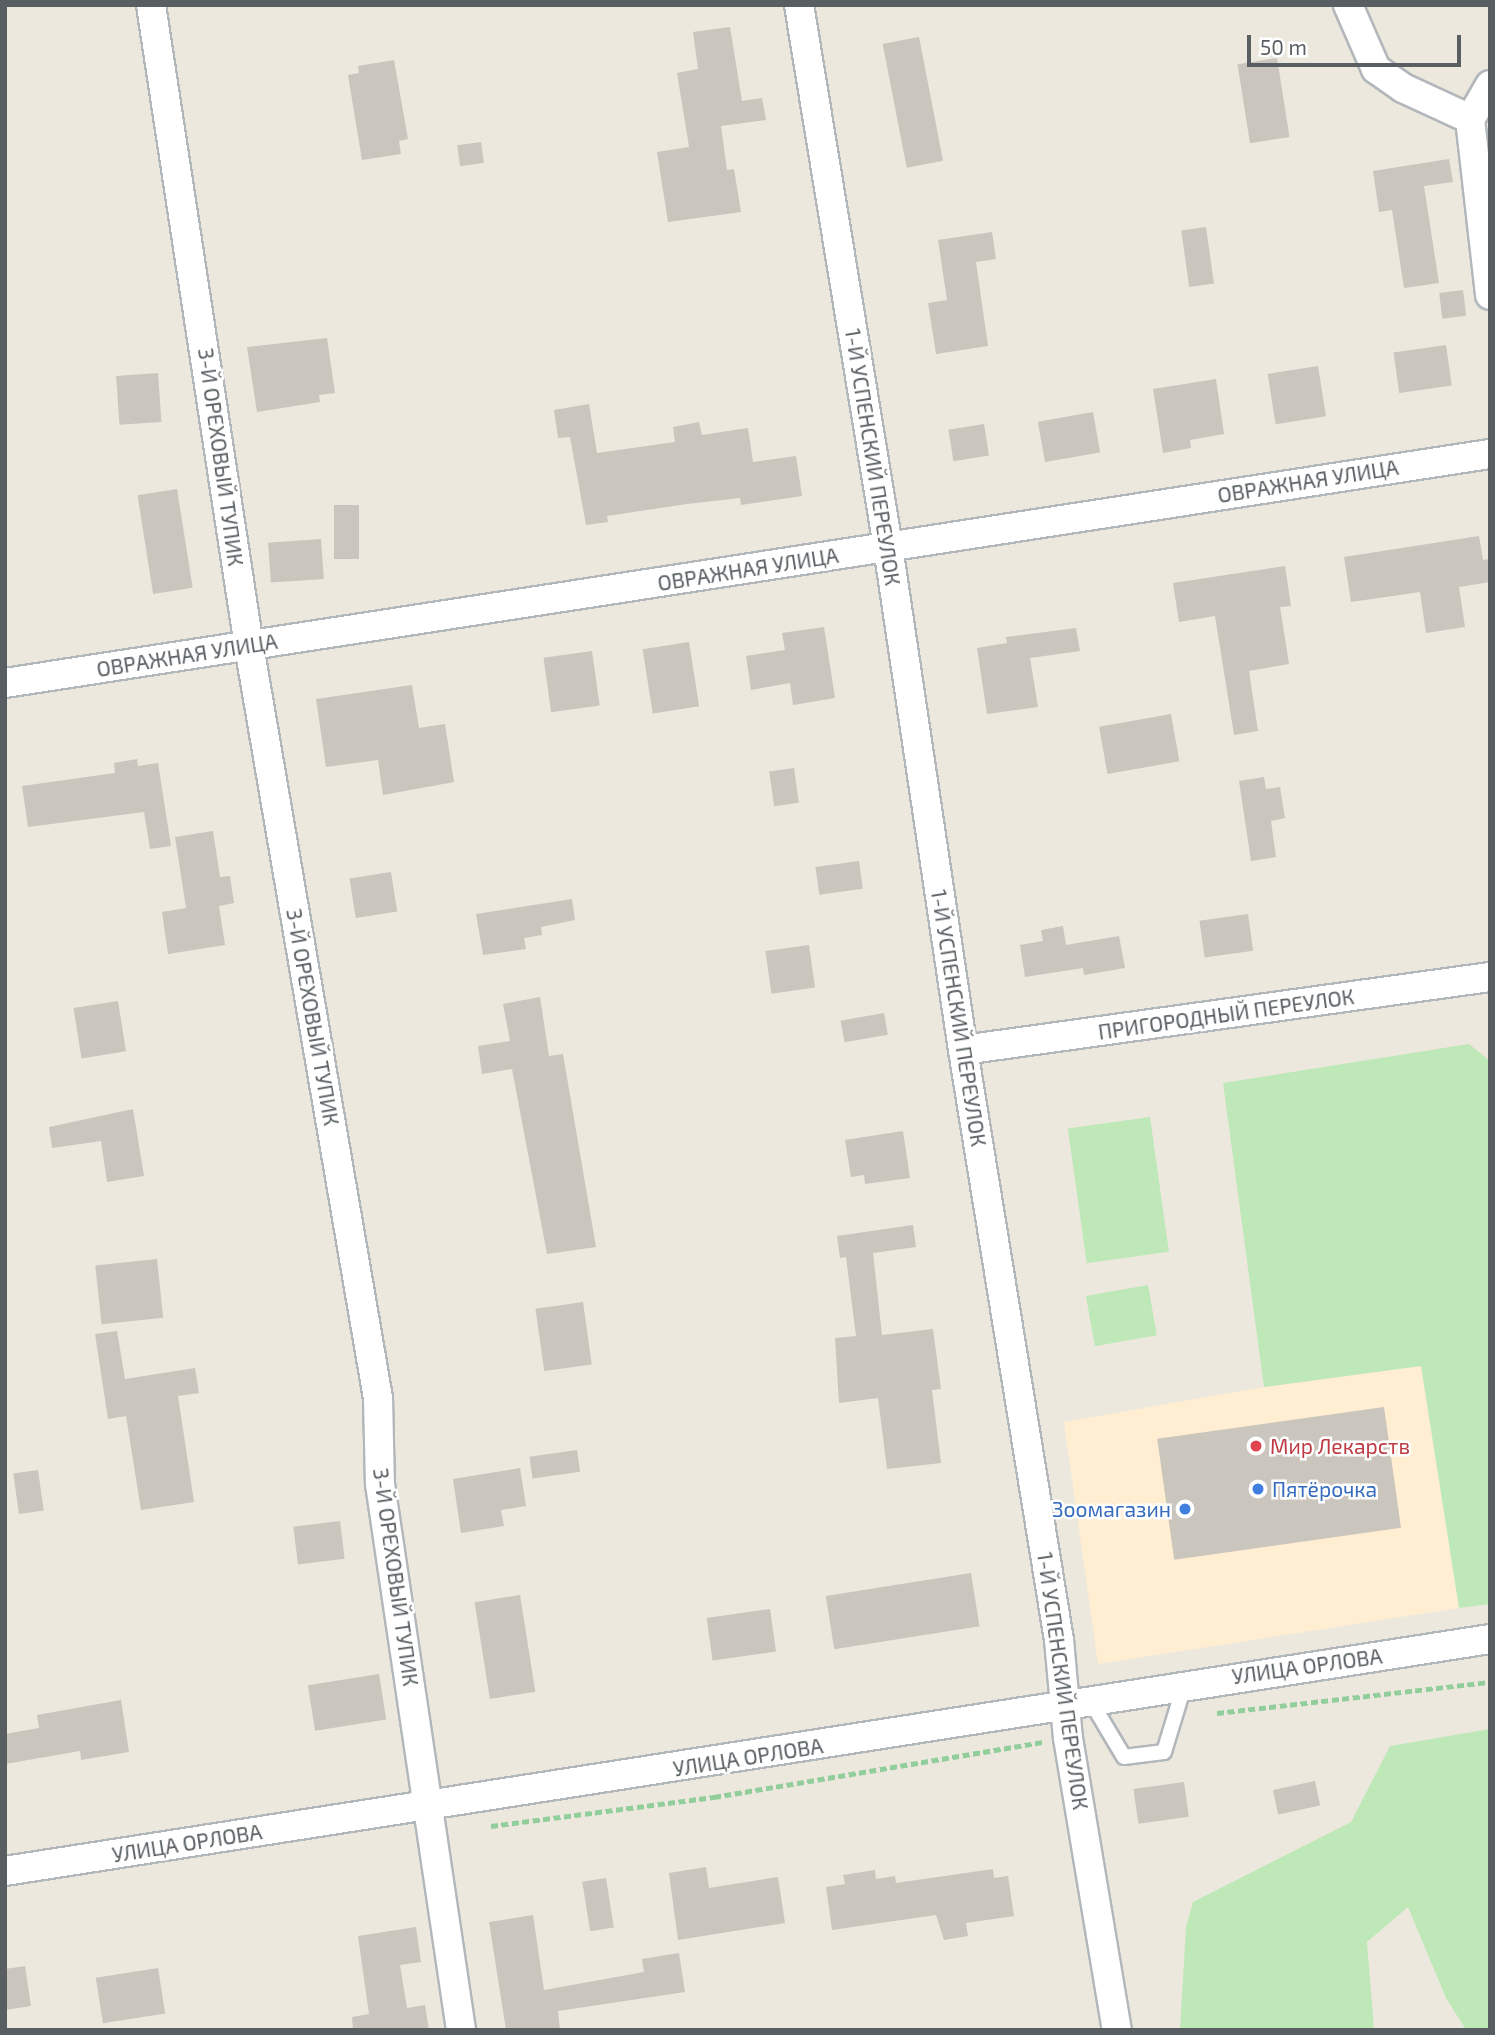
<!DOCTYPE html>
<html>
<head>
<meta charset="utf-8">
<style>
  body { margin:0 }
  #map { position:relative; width:1495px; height:2035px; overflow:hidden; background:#ede8de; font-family:"Exo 2",sans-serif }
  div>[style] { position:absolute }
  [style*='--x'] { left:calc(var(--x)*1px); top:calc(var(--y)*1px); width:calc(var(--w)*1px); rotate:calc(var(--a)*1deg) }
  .commercial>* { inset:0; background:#ffeed1 }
  .green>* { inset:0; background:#bee8b7; transform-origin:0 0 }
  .building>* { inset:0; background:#cac5bd; transform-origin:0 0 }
  .path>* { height:4.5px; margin-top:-2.25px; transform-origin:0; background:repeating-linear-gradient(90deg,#92ce9b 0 7px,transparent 0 10.5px) }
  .roads { filter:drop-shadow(2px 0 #b2b7bb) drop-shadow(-2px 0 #b2b7bb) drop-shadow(0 2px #b2b7bb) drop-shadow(0 -2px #b2b7bb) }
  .service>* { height:14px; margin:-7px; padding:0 7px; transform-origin:7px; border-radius:7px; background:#fff }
  .minor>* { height:28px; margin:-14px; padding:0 14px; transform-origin:14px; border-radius:14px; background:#fff }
  .dots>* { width:19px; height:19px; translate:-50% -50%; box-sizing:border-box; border:4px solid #fff; border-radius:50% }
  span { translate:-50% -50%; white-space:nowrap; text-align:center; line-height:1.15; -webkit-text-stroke:5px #fff; paint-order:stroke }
  .street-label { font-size:21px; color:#585e62 }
  .health-label { font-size:21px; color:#be3a42 }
  .left { translate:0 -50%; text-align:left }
  .shop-label { font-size:21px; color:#366cbe }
  .right { translate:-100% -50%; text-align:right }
  .frame { position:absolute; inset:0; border:7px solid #585e62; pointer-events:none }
  .scale { position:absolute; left:1247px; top:35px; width:214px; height:32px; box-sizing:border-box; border:4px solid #585e62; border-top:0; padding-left:9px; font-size:21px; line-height:24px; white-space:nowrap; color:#585e62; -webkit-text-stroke:5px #fff; paint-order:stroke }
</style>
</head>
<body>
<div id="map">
  <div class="commercial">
    <div style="clip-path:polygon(1422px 1366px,1459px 1608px,1098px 1664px,1064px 1422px,1264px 1387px)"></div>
  </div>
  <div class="green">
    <div style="clip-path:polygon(1469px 1044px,1490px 1061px,1490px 1604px,1459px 1608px,1421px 1366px,1264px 1387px,1223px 1083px)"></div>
    <div style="left:1150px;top:1117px;width:136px;height:83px;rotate:82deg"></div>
    <div style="left:1148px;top:1285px;width:51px;height:63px;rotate:80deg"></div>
    <div style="clip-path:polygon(1490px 1729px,1490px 2030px,1466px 2030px,1446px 1998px,1408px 1907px,1367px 1942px,1374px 2030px,1180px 2030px,1186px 1927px,1193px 1902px,1351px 1822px,1390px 1746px)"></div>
  </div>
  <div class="building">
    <div style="clip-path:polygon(730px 27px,742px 101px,762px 98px,766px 120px,721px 126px,727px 170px,734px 169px,741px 212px,668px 222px,657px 152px,689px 147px,677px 73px,698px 69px,693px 32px)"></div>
    <div style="left:919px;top:37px;width:126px;height:37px;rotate:79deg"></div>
    <div style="left:1277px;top:58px;width:80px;height:40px;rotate:81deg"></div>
    <div style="clip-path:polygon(394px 60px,408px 139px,399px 141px,401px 154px,362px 160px,348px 75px,359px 73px,358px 66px)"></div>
    <div style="left:481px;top:142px;width:21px;height:24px;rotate:82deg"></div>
    <div style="clip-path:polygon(1449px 159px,1453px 182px,1424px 186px,1439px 283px,1404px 288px,1392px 210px,1379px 212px,1373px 171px)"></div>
    <div style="left:1206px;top:227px;width:57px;height:25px;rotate:82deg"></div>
    <div style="clip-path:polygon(992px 232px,996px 259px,976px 262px,988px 346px,936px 354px,928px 303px,947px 300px,938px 240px)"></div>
    <div style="left:1463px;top:290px;width:26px;height:24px;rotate:83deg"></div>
    <div style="clip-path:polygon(327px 338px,335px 393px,319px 395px,320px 402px,257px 412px,247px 347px)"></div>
    <div style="left:1446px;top:345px;width:41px;height:53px;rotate:82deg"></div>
    <div style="left:1318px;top:366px;width:51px;height:51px;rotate:81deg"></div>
    <div style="left:158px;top:373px;width:49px;height:42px;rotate:86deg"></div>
    <div style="clip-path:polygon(1216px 379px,1224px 434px,1190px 440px,1191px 448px,1163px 453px,1153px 389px)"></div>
    <div style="clip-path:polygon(589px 404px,597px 453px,675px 442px,673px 427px,699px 422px,702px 435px,748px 428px,753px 462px,796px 456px,802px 496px,741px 505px,740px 498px,687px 504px,607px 516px,608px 522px,586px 525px,570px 437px,558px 438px,554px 410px)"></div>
    <div style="left:1093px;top:412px;width:41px;height:56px;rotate:80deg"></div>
    <div style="left:984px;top:424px;width:32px;height:36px;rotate:81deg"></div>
    <div style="left:177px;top:489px;width:100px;height:40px;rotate:81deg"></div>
    <div style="left:334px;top:505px;width:25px;height:54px"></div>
    <div style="clip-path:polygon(1479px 536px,1483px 560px,1490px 559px,1490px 582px,1459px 587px,1465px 627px,1426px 633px,1420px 592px,1351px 602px,1344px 557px)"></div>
    <div style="left:321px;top:539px;width:40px;height:53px;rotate:86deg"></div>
    <div style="clip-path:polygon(1285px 566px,1291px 606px,1280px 607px,1289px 664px,1249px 671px,1258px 731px,1234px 735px,1215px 616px,1179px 622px,1173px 583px)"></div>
    <div style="clip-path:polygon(824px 627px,835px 698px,793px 705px,790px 683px,751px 690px,746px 656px,785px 650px,782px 633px)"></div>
    <div style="clip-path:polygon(1076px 628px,1080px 651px,1030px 658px,1038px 707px,987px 714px,977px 648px,1007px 643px,1006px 637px)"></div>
    <div style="left:689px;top:642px;width:65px;height:47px;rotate:81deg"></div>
    <div style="left:592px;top:651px;width:55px;height:49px;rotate:82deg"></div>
    <div style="clip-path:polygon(412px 685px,419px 728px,445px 724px,454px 782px,383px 795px,378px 760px,326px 767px,316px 699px)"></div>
    <div style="left:1171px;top:714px;width:48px;height:73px;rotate:80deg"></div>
    <div style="clip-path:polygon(137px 759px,138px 766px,158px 763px,171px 846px,150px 849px,144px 812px,28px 827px,22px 786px,115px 773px,114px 763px)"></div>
    <div style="left:794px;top:768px;width:35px;height:25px;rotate:82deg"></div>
    <div style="clip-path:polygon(1264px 777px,1266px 789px,1280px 787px,1285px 818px,1271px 821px,1276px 857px,1251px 861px,1239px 781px)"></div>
    <div style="clip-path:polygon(213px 831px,220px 877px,230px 876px,234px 903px,219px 906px,225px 945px,168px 954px,162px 912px,186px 908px,175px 837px)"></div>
    <div style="left:859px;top:861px;width:28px;height:44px;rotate:82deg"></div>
    <div style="left:391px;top:872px;width:40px;height:42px;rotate:81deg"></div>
    <div style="clip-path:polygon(572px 899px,575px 920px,541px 927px,542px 935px,524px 938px,526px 949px,483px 955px,476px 914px)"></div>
    <div style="left:1248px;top:914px;width:37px;height:49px;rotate:82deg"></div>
    <div style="clip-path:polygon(1063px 926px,1066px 945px,1119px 936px,1125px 968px,1084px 975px,1083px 968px,1025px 977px,1020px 945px,1043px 941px,1041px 930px)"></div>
    <div style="left:809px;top:945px;width:43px;height:44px;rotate:82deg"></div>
    <div style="clip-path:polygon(540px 997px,549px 1056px,563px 1054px,596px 1247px,547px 1254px,512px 1069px,482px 1074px,478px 1046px,510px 1041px,503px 1004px)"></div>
    <div style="left:118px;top:1001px;width:51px;height:45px;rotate:81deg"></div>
    <div style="left:884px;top:1013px;width:22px;height:44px;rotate:80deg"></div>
    <div style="clip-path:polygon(133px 1109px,144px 1176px,107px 1182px,101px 1141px,52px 1148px,49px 1127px)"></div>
    <div style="clip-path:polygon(903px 1131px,910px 1178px,865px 1184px,864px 1175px,851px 1177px,845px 1140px)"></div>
    <div style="clip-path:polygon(913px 1225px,916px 1247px,873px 1253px,882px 1335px,933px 1329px,941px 1389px,932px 1390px,941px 1463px,887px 1469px,878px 1398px,839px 1403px,835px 1338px,856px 1336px,846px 1257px,840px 1258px,837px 1236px)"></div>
    <div style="left:157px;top:1259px;width:59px;height:62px;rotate:84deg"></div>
    <div style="left:583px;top:1302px;width:63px;height:48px;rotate:82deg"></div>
    <div style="clip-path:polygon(117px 1331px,125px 1379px,195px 1368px,199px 1393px,178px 1396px,194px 1502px,141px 1510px,126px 1416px,108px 1419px,95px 1334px)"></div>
    <div style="left:1384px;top:1407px;width:122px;height:229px;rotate:82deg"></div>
    <div style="left:577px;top:1450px;width:22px;height:48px;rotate:82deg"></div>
    <div style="clip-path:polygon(520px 1468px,526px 1506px,501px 1510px,504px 1526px,461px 1533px,453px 1479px)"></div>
    <div style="left:38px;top:1470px;width:41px;height:25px;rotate:82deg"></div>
    <div style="left:340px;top:1521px;width:38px;height:47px;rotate:83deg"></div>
    <div style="left:971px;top:1573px;width:54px;height:147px;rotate:81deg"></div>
    <div style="left:520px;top:1595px;width:98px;height:46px;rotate:81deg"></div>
    <div style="left:770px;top:1609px;width:43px;height:64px;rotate:82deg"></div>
    <div style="left:379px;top:1674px;width:46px;height:72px;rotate:81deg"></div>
    <div style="clip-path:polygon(121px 1700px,129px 1752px,81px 1760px,80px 1751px,5px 1764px,5px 1734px,39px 1728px,37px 1715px)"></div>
    <div style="left:1315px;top:1781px;width:25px;height:43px;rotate:78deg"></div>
    <div style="left:1184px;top:1782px;width:35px;height:51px;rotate:82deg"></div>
    <div style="clip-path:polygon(706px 1867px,709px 1888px,778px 1877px,785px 1923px,678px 1940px,669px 1873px)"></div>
    <div style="clip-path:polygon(993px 1869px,994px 1878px,1008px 1876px,1014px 1916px,966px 1923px,968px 1936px,944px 1940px,936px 1915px,832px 1930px,826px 1887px,845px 1884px,843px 1875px,875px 1870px,876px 1879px,895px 1876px,896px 1883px)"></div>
    <div style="left:606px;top:1878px;width:50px;height:24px;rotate:81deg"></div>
    <div style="clip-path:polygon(533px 1915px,544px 1990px,644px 1972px,642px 1959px,679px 1953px,685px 1992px,558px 2011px,560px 2030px,506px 2030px,489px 1922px)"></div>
    <div style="clip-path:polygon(416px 1927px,421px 1962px,400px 1965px,407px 2008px,425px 2005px,429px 2030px,353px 2030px,352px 2017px,369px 2014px,358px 1936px)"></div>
    <div style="clip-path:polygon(25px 1966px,31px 2006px,5px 2010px,5px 1969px)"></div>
    <div style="left:158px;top:1968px;width:46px;height:63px;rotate:81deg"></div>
  </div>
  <div class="path">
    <div style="--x:1217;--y:1713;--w:275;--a:-6.5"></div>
    <div style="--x:491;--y:1826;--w:225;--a:-7.4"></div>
    <div style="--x:714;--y:1797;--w:334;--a:-9.5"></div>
  </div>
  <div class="roads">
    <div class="service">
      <div style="--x:1090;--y:1700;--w:66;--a:59.2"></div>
      <div style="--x:1124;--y:1757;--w:40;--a:-7.1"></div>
      <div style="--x:1164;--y:1752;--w:69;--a:-73.1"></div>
    </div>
    <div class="minor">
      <div style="--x:151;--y:5;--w:648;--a:81.31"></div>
      <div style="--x:249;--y:646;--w:763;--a:80.27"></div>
      <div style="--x:378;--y:1398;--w:86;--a:88.7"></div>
      <div style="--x:380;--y:1484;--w:552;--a:81.56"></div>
      <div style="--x:799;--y:5;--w:549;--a:80.67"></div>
      <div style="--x:888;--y:547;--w:509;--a:81.52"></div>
      <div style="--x:963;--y:1050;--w:598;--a:80.76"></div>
      <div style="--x:1059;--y:1640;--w:98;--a:84.8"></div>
      <div style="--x:1068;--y:1738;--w:296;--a:80.5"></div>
      <div style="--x:1348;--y:5;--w:70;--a:66.4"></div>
      <div style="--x:1376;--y:69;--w:33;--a:35"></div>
      <div style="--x:1403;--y:88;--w:74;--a:24.8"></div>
      <div style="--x:1490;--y:85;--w:39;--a:120"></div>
      <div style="--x:1470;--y:119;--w:177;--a:83.5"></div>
      <div style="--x:5;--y:683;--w:1503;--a:-8.77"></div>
      <div style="--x:963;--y:1050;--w:532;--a:-7.89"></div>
      <div style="--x:5;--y:1871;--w:1503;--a:-8.88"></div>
    </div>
  </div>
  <div class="dots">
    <div style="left:1256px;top:1446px;background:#e0444e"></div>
    <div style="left:1258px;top:1489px;background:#3f7fe0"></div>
    <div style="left:1185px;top:1509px;background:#3f7fe0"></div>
  </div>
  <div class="street-label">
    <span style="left:221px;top:457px;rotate:82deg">3-Й ОРЕХОВЫЙ ТУПИК</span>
    <span style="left:873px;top:457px;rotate:81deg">1-Й УСПЕНСКИЙ ПЕРЕУЛОК</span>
    <span style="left:1308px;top:481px;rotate:-9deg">ОВРАЖНАЯ УЛИЦА</span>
    <span style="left:748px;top:569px;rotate:-9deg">ОВРАЖНАЯ УЛИЦА</span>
    <span style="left:187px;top:655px;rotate:-9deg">ОВРАЖНАЯ УЛИЦА</span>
    <span style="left:1226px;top:1014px;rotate:-8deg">ПРИГОРОДНЫЙ ПЕРЕУЛОК</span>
    <span style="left:313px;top:1017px;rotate:80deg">3-Й ОРЕХОВЫЙ ТУПИК</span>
    <span style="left:959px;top:1018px;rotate:81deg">1-Й УСПЕНСКИЙ ПЕРЕУЛОК</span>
    <span style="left:396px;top:1577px;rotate:82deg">3-Й ОРЕХОВЫЙ ТУПИК</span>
    <span style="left:1307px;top:1666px;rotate:-8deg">УЛИЦА ОРЛОВА</span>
    <span style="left:1063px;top:1681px;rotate:82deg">1-Й УСПЕНСКИЙ ПЕРЕУЛОК</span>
    <span style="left:748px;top:1757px;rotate:-9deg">УЛИЦА ОРЛОВА</span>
    <span style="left:187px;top:1843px;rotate:-9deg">УЛИЦА ОРЛОВА</span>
  </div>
  <div class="health-label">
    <span class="left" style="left:1270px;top:1446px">Мир Лекарств</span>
  </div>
  <div class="shop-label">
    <span class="left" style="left:1272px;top:1489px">Пятёрочка</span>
    <span class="right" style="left:1171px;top:1509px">Зоомагазин</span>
  </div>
  <div class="frame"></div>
  <div class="scale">50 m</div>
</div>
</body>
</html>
